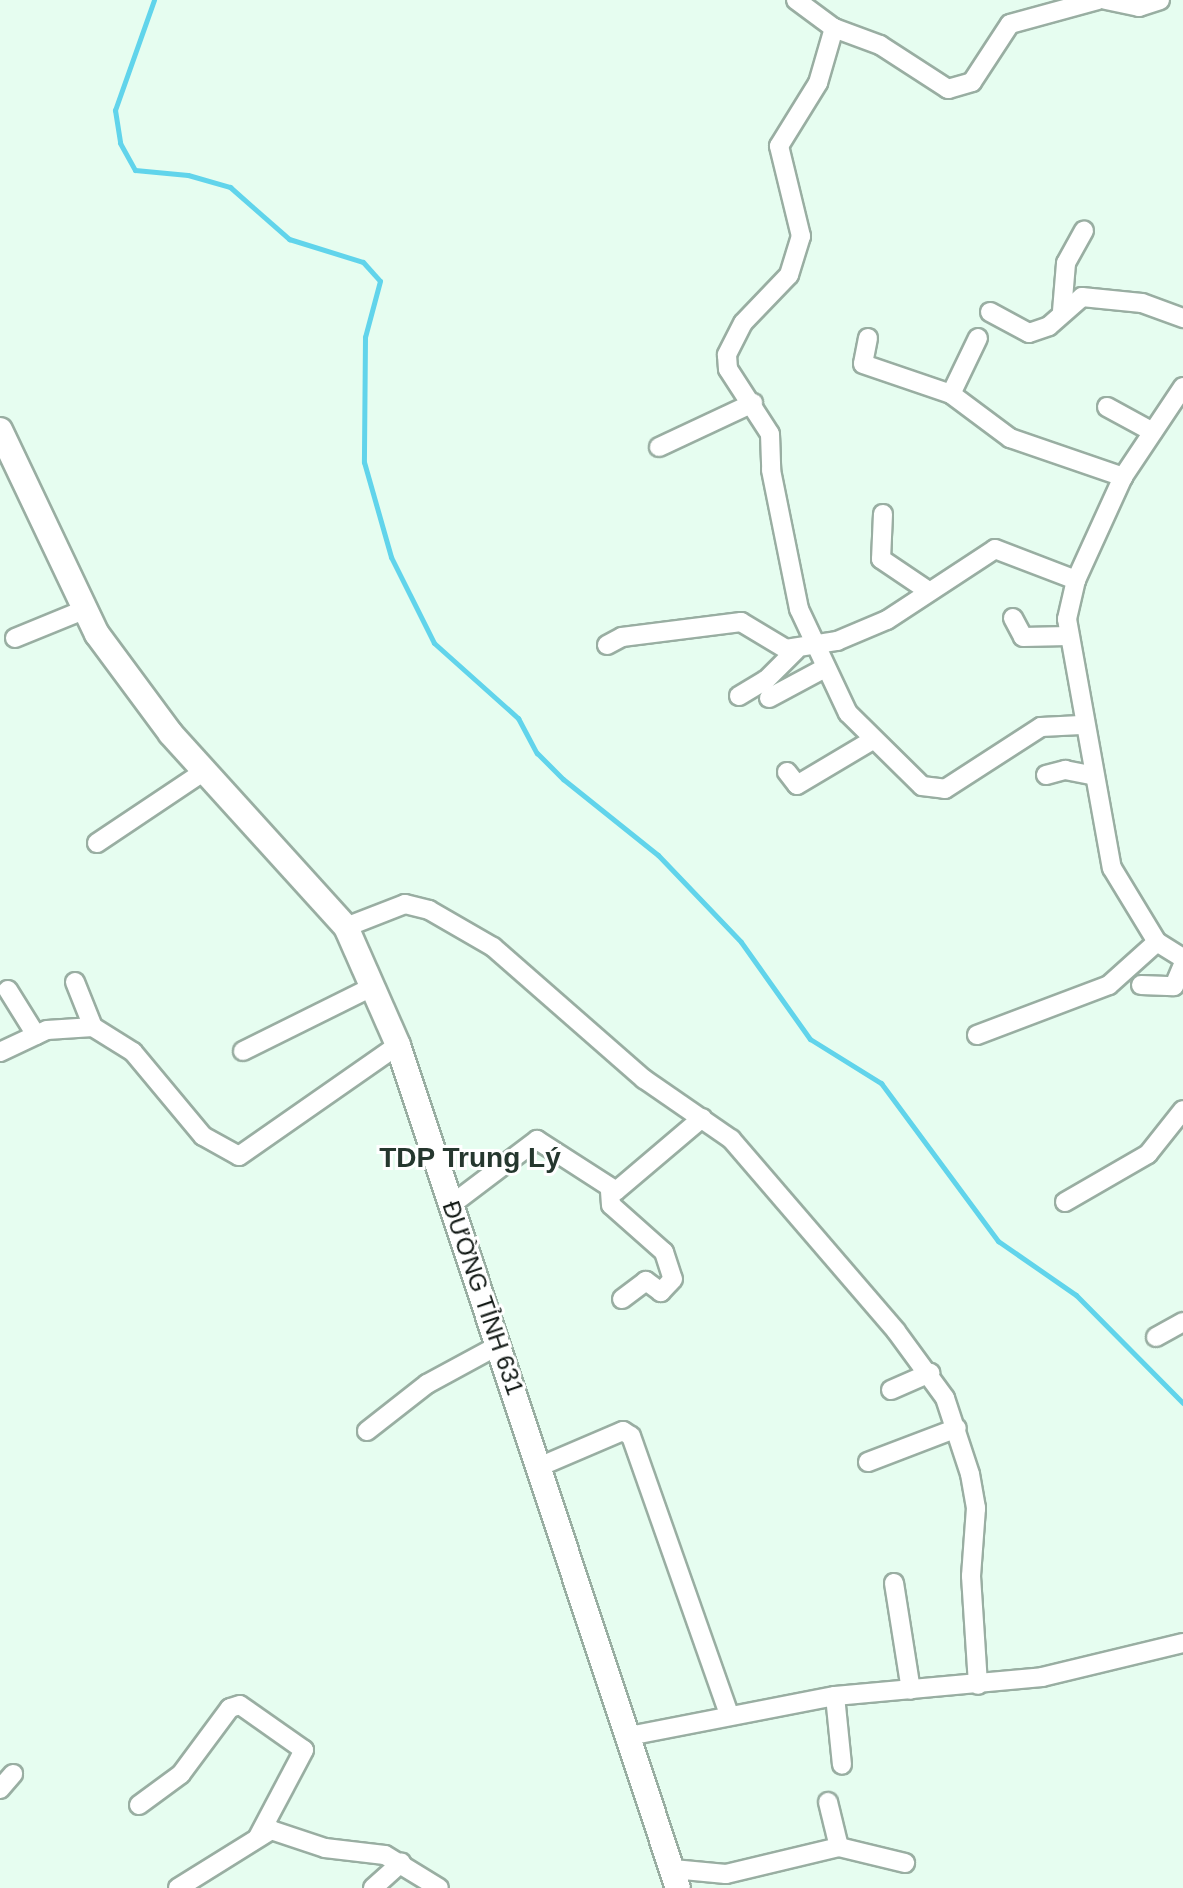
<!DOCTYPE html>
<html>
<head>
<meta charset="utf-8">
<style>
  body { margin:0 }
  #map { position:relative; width:1183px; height:1888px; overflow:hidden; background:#e6fdf0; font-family:Helvetica,sans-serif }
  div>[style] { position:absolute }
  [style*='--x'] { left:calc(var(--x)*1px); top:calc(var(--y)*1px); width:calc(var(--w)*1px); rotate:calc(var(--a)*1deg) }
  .stream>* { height:5px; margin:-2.5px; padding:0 2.5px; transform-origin:2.5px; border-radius:2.5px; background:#61d4eb }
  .roads { filter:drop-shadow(2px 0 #99aea2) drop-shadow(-2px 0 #99aea2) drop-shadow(0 2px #99aea2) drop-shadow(0 -2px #99aea2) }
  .minor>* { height:18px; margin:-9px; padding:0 9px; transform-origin:9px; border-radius:9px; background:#fff }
  .secondary>* { height:24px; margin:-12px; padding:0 12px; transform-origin:12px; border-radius:12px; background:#fff }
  span { translate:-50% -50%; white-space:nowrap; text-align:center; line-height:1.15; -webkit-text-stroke:6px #fff; paint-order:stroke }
  .street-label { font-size:24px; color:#101713 }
  .quarter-label { font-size:28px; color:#25372e; font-weight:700 }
</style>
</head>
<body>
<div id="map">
  <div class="stream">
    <div style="--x:154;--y:0;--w:117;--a:109.5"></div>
    <div style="--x:115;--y:110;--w:33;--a:81"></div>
    <div style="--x:120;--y:143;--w:31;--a:61"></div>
    <div style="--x:135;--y:170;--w:53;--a:5.4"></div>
    <div style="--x:188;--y:175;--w:44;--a:15.9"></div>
    <div style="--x:230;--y:187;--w:79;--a:41.4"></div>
    <div style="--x:289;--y:239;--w:77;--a:17.3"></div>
    <div style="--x:363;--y:262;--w:25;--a:48"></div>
    <div style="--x:380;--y:281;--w:58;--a:105"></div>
    <div style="--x:365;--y:337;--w:125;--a:90.5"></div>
    <div style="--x:364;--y:462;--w:99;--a:74.1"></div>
    <div style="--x:391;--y:557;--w:96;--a:63.4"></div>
    <div style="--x:434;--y:643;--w:113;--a:41.8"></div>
    <div style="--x:518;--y:718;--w:40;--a:62"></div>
    <div style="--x:537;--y:753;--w:37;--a:45"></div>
    <div style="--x:563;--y:779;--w:122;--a:38.7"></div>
    <div style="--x:658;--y:855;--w:120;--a:46.3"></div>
    <div style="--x:741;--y:942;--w:119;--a:54.6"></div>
    <div style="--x:810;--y:1039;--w:84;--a:31.8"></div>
    <div style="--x:881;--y:1083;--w:197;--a:53.5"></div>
    <div style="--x:998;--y:1241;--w:95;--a:34.7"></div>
    <div style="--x:1076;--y:1295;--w:152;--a:45.3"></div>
  </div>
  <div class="roads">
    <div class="minor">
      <div style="--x:796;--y:0;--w:47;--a:36.4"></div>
      <div style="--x:834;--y:28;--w:57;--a:106.2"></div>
      <div style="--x:818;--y:83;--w:74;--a:121.8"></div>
      <div style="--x:779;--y:146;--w:93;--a:76.3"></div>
      <div style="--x:801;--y:236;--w:41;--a:107.1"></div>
      <div style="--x:789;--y:275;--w:66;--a:133.8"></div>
      <div style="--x:743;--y:323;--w:36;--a:117"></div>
      <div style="--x:727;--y:355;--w:14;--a:86"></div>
      <div style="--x:728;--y:369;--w:77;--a:57.1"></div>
      <div style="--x:770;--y:434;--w:36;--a:88"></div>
      <div style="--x:771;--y:470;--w:142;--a:78.6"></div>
      <div style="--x:799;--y:609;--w:115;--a:64.8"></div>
      <div style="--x:848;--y:713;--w:104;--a:44.6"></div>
      <div style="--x:922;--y:786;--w:23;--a:7"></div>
      <div style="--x:945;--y:789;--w:114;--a:-32.9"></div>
      <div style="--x:1041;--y:727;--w:40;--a:-2.9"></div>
      <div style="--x:1106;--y:0;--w:34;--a:12"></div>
      <div style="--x:1139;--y:7;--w:22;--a:-18"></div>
      <div style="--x:834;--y:28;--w:49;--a:20.3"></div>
      <div style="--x:880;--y:45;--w:81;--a:32.9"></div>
      <div style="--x:948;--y:89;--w:25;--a:-16"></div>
      <div style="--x:972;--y:82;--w:69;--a:-56.8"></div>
      <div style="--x:1010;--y:24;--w:91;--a:-15.3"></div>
      <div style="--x:1062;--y:311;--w:48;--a:-85.2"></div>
      <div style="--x:1066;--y:263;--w:37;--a:-61"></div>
      <div style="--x:990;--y:312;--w:44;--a:28.3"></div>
      <div style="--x:1029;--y:333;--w:21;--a:-19"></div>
      <div style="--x:1049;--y:326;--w:44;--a:-41.3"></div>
      <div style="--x:1082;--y:297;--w:60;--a:5.7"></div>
      <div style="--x:1142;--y:303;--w:44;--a:20.1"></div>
      <div style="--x:868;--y:338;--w:26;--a:101"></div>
      <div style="--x:863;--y:364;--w:93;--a:18.8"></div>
      <div style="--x:951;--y:394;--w:74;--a:36.7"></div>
      <div style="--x:1010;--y:438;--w:120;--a:19"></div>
      <div style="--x:1183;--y:387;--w:108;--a:123.7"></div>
      <div style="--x:1123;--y:477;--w:113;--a:114.5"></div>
      <div style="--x:1076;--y:580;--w:40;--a:103"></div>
      <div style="--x:1067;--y:619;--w:253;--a:79.8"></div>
      <div style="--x:1112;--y:868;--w:87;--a:58.7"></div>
      <div style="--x:1157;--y:942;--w:31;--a:32"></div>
      <div style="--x:951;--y:394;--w:62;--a:-64.3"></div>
      <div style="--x:1107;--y:407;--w:52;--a:28.5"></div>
      <div style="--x:659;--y:447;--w:104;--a:-25.1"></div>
      <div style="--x:883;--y:514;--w:45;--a:92.5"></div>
      <div style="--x:881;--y:559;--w:55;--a:34"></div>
      <div style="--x:1013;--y:618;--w:21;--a:62"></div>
      <div style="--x:1023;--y:637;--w:45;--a:-1.3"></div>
      <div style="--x:15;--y:638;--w:77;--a:-22.2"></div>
      <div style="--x:607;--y:645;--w:17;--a:-28"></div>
      <div style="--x:622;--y:637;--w:120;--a:-7.2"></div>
      <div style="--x:741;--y:622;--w:52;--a:31"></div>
      <div style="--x:786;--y:649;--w:52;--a:-8.9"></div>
      <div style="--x:837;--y:641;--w:54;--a:-22.8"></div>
      <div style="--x:887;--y:620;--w:129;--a:-33.3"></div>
      <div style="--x:995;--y:549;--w:87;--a:20.9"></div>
      <div style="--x:739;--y:696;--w:31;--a:-31"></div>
      <div style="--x:766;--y:680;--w:42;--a:-45"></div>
      <div style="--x:769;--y:698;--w:64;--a:-28.2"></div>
      <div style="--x:787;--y:772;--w:16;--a:52"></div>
      <div style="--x:797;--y:785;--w:86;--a:-30.7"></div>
      <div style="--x:1046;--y:775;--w:20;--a:-15"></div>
      <div style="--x:1065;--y:770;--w:26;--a:11"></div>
      <div style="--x:97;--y:843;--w:131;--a:-33.8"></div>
      <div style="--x:346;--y:927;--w:63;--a:-21.3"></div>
      <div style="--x:405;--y:904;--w:25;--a:14"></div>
      <div style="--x:429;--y:910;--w:74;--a:30"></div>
      <div style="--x:493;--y:947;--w:201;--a:41.2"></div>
      <div style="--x:644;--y:1079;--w:106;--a:34.6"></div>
      <div style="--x:731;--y:1139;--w:253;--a:49.3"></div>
      <div style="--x:896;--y:1331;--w:83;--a:53.8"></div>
      <div style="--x:945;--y:1398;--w:80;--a:71.8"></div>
      <div style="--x:970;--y:1474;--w:35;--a:80"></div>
      <div style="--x:976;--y:1508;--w:68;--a:94.2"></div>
      <div style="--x:971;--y:1576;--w:109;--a:86.3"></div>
      <div style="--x:75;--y:982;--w:48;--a:68.2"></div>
      <div style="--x:1141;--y:985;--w:33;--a:2"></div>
      <div style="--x:1174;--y:986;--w:23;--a:-67"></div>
      <div style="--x:8;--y:990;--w:53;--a:58.1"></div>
      <div style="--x:977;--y:1035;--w:141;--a:-20.7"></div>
      <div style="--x:1109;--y:985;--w:64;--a:-41.9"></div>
      <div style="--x:243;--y:1051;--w:144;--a:-26.4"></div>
      <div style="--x:0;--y:1052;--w:52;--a:-25.1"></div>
      <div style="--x:47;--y:1030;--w:46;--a:-3.7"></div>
      <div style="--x:93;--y:1027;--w:47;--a:32"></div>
      <div style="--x:133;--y:1052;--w:109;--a:50.2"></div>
      <div style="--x:203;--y:1136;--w:41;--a:29.1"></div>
      <div style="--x:239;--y:1156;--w:194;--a:-34.9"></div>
      <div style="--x:610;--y:1191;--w:14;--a:86"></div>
      <div style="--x:611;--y:1205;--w:71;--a:41.6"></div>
      <div style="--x:664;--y:1252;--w:28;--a:72"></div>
      <div style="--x:673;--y:1279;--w:18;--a:133"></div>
      <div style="--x:661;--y:1292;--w:19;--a:-144"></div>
      <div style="--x:646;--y:1281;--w:30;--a:143"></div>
      <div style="--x:1065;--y:1202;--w:96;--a:-30"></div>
      <div style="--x:1148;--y:1154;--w:56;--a:-51.5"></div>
      <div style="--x:451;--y:1205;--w:108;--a:-37.1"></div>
      <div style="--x:537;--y:1140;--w:94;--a:32.8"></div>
      <div style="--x:616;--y:1191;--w:113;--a:-40.3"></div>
      <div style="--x:1156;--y:1337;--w:31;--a:-29"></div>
      <div style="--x:891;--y:1390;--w:43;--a:-23.6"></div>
      <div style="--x:367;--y:1431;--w:76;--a:-38.1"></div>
      <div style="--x:427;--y:1384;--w:80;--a:-28.5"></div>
      <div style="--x:868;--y:1462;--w:95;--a:-20.9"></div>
      <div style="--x:541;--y:1466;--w:89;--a:-23.1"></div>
      <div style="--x:623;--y:1431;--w:9;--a:32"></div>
      <div style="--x:631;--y:1436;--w:293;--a:70.6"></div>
      <div style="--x:894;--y:1583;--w:108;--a:81"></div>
      <div style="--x:835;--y:1696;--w:69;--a:84.2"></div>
      <div style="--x:629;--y:1736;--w:210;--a:-11"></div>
      <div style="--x:835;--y:1696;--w:208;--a:-5.2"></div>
      <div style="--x:1042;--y:1677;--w:145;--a:-13.6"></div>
      <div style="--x:0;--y:1789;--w:20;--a:-49"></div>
      <div style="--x:828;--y:1802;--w:46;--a:76.3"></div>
      <div style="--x:139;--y:1805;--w:52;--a:-36.4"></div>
      <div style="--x:181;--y:1774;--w:82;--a:-53.4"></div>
      <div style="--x:230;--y:1708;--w:10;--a:-17"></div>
      <div style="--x:240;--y:1705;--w:78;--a:35.1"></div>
      <div style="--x:304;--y:1750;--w:98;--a:117.9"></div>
      <div style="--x:673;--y:1869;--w:53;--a:5.4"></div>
      <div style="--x:726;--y:1874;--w:116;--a:-13.4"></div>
      <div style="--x:839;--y:1847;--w:68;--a:13.6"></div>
      <div style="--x:178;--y:1888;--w:110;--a:-31.9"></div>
      <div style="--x:271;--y:1830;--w:57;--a:18.4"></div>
      <div style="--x:325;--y:1848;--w:60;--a:6.7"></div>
      <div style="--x:385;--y:1855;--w:63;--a:31.4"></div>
      <div style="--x:373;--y:1888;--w:38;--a:-42"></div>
    </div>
    <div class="secondary">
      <div style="--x:0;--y:430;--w:226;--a:64.6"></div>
      <div style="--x:97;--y:634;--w:124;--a:53.5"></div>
      <div style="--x:171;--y:734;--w:261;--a:47.8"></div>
      <div style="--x:346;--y:927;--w:129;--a:66.2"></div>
      <div style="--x:398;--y:1045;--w:888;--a:71.63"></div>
    </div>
  </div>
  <div class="street-label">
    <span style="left:483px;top:1298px;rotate:71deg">ĐƯỜNG TỈNH 631</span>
  </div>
  <div class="quarter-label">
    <span style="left:470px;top:1158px">TDP Trung Lý</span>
  </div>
</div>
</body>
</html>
